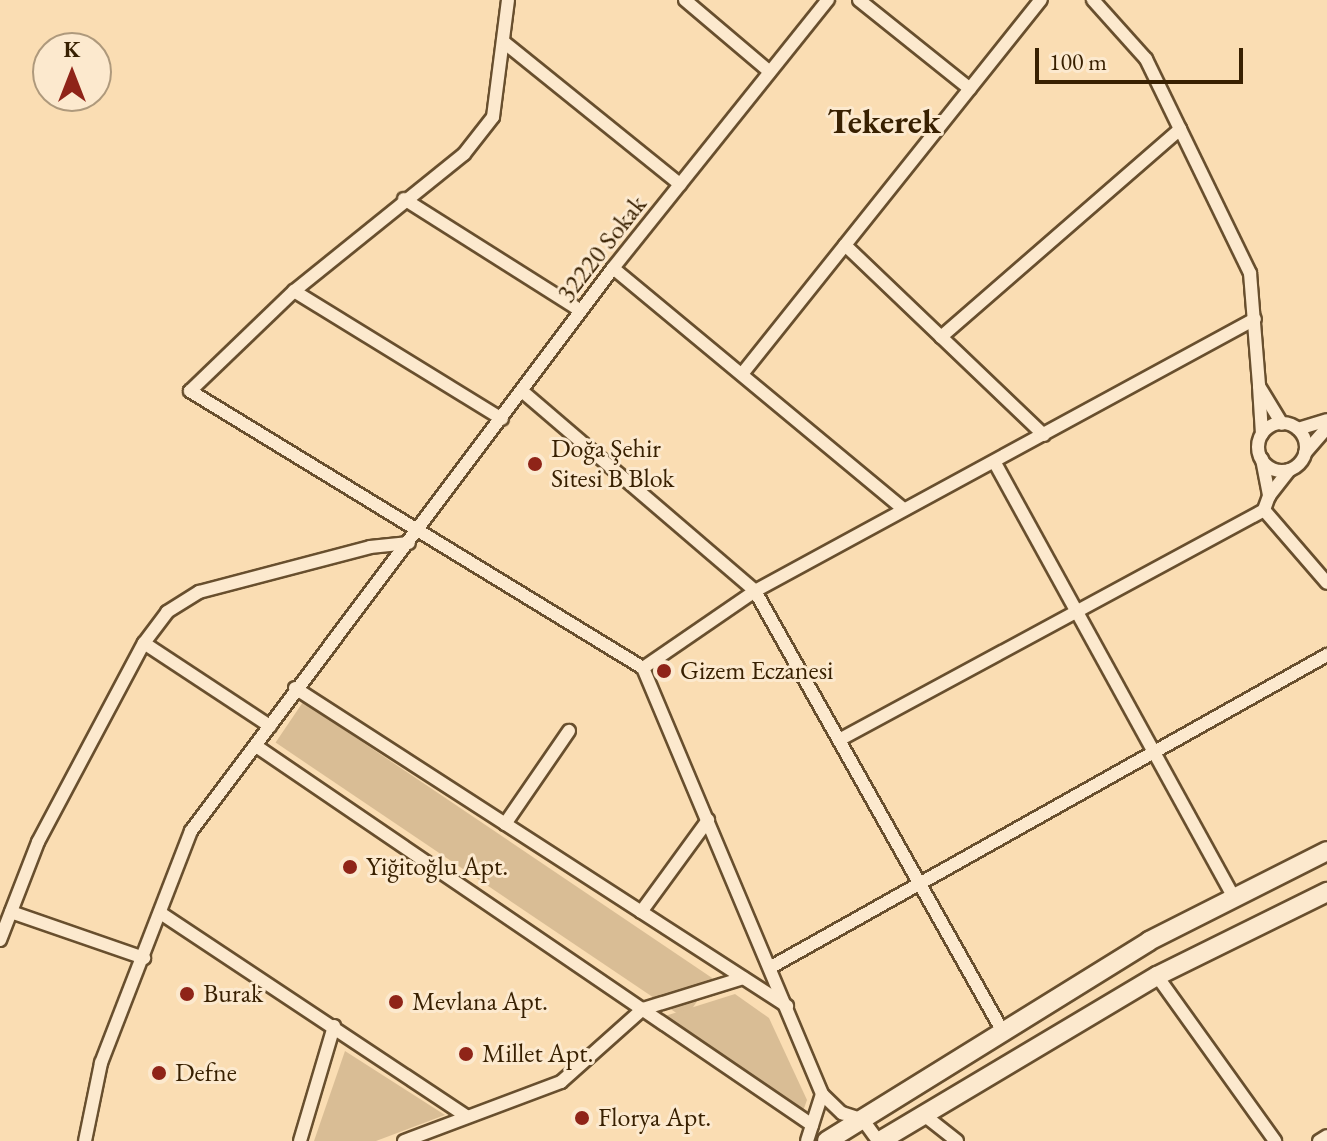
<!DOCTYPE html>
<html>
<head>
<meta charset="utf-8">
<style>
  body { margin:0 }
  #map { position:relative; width:1327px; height:1141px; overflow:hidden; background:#faddb3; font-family:"EB Garamond",serif }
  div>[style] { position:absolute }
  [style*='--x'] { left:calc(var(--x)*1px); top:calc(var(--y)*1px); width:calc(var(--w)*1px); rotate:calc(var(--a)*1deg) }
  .green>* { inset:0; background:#d9bd95; transform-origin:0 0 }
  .roads { filter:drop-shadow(2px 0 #684f2e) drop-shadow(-2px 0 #684f2e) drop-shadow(0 2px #684f2e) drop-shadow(0 -2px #684f2e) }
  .minor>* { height:12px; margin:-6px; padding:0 6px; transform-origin:6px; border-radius:6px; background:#fce9ce }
  .minor>.ring { margin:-6px; padding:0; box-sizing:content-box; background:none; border:12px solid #fce9ce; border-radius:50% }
  .secondary>* { height:18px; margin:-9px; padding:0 9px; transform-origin:9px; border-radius:9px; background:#fce9ce }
  .dots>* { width:22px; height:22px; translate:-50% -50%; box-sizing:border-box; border:4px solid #fce9ce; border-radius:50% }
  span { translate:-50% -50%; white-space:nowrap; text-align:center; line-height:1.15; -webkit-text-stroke:6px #fce9ce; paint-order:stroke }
  .street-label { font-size:26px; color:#382001 }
  .poi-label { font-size:26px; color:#382001 }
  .left { translate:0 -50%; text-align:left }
  .district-label { font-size:34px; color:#382001; font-weight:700 }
  .north { position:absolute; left:32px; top:32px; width:80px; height:80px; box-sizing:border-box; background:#fce9ce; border:2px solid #ae997c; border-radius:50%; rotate:0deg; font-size:22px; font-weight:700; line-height:32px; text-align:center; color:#382001 }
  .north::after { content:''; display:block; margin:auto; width:28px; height:36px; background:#8f2418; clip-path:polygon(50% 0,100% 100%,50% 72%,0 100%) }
  .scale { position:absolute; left:1035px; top:48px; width:208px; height:36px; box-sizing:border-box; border:4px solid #382001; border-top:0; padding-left:10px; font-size:24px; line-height:28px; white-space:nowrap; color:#382001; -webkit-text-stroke:6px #fce9ce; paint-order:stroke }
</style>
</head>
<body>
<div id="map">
  <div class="green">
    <div style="left:303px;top:702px;width:494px;height:49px;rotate:34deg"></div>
    <div style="clip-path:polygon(735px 994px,769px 1018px,807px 1100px,803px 1111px,665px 1016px)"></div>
    <div style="clip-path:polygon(345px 1051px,445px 1115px,376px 1141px,314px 1141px)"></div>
  </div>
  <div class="roads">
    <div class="minor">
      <div style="--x:508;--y:0;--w:118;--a:97.3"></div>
      <div style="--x:493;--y:117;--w:47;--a:128.1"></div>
      <div style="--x:464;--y:154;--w:218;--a:141.1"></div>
      <div style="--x:294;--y:291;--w:144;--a:136.1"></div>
      <div style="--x:190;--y:391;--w:531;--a:31.44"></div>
      <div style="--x:643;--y:668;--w:462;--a:67.2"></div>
      <div style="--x:822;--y:1094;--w:49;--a:107.7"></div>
      <div style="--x:685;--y:0;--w:111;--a:40.3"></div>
      <div style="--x:859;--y:0;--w:142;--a:38.7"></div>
      <div style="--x:1093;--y:0;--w:79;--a:48.1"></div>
      <div style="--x:1146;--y:59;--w:238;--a:64.1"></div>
      <div style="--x:1250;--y:273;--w:113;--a:85.4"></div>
      <div style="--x:505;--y:43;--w:225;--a:38.9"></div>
      <div style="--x:404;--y:199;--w:209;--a:32.3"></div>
      <div style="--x:845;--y:245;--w:275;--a:43.7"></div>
      <div style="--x:613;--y:268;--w:378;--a:39.7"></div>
      <div style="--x:294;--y:291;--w:244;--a:31.6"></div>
      <div style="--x:941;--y:337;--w:317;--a:-41"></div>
      <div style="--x:742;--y:374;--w:479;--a:-51.4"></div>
      <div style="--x:522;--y:391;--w:307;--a:40.6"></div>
      <div style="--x:755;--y:591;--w:504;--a:60.64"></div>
      <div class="ring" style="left:1258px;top:423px;width:36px;height:36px"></div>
      <div style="--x:1298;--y:429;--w:30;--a:-17"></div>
      <div style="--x:1262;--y:434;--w:48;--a:-93.6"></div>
      <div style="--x:1259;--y:386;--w:44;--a:58.8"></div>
      <div style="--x:1305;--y:453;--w:33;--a:-49"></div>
      <div style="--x:1262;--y:459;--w:38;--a:79"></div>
      <div style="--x:1269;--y:496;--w:33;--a:-52"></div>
      <div style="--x:995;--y:463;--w:498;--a:61.2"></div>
      <div style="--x:1269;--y:496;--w:15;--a:110"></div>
      <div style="--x:1264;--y:510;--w:96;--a:49.2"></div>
      <div style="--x:144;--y:643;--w:151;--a:33.4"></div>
      <div style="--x:643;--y:668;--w:136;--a:-34.5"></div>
      <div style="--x:755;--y:591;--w:569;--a:-28.55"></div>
      <div style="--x:295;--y:688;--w:586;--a:32.88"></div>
      <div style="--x:839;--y:740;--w:483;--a:-28.4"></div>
      <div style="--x:256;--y:746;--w:673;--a:34.28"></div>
      <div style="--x:505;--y:824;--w:113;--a:-55.5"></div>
      <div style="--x:11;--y:912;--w:141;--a:19.1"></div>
      <div style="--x:641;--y:912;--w:114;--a:-53.9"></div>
      <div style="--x:162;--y:914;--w:366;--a:33.6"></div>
      <div style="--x:0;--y:940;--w:105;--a:-68.8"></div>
      <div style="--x:38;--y:842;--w:225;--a:-62"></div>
      <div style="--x:144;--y:643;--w:39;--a:-53"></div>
      <div style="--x:167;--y:612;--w:38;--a:-32"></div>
      <div style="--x:199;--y:592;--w:177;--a:-14.7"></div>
      <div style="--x:370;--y:547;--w:39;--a:-6"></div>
      <div style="--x:771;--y:967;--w:638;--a:-29.3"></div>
      <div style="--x:1157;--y:976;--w:203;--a:54.4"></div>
      <div style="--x:822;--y:1094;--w:28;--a:44"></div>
      <div style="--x:842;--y:1113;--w:22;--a:18"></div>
      <div style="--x:863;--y:1120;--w:26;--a:54"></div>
      <div style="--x:924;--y:1115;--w:42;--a:38.2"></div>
      <div style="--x:85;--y:1141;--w:80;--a:-78.4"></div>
      <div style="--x:101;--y:1063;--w:249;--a:-68.8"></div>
      <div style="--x:191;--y:831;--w:704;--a:-53.15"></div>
      <div style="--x:613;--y:268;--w:344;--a:-51.3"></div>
      <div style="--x:300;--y:1141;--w:120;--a:-73.5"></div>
      <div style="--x:404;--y:1141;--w:168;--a:-20.6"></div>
      <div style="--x:561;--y:1082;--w:110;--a:-41.7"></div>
      <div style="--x:643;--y:1009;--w:105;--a:-17.2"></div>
      <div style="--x:1319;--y:1141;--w:9;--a:-32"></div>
    </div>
    <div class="secondary">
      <div style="--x:827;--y:1141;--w:379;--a:-31.8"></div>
      <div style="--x:1149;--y:941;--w:199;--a:-26.8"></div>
      <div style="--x:880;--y:1141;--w:322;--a:-30.8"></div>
      <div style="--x:1157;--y:976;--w:190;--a:-26.3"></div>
    </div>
  </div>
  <div class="dots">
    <div style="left:535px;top:464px;background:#8f2418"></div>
    <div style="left:664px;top:671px;background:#8f2418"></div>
    <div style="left:350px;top:867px;background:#8f2418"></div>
    <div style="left:187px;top:994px;background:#8f2418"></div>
    <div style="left:396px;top:1002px;background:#8f2418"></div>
    <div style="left:466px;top:1054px;background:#8f2418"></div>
    <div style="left:159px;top:1073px;background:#8f2418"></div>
    <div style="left:582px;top:1118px;background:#8f2418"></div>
  </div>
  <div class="street-label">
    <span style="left:602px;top:249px;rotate:-52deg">32220 Sokak</span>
  </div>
  <div class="poi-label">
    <span class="left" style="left:551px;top:464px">Doğa Şehir<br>Sitesi B Blok</span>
    <span class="left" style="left:680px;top:671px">Gizem Eczanesi</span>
    <span class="left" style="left:366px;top:867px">Yiğitoğlu Apt.</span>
    <span class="left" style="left:203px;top:994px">Burak</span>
    <span class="left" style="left:412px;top:1002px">Mevlana Apt.</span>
    <span class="left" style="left:482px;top:1054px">Millet Apt.</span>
    <span class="left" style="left:175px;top:1073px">Defne</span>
    <span class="left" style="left:598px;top:1118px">Florya Apt.</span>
  </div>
  <div class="district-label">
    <span style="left:884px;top:122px">Tekerek</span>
  </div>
  <div class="north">K</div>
  <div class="scale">100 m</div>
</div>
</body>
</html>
